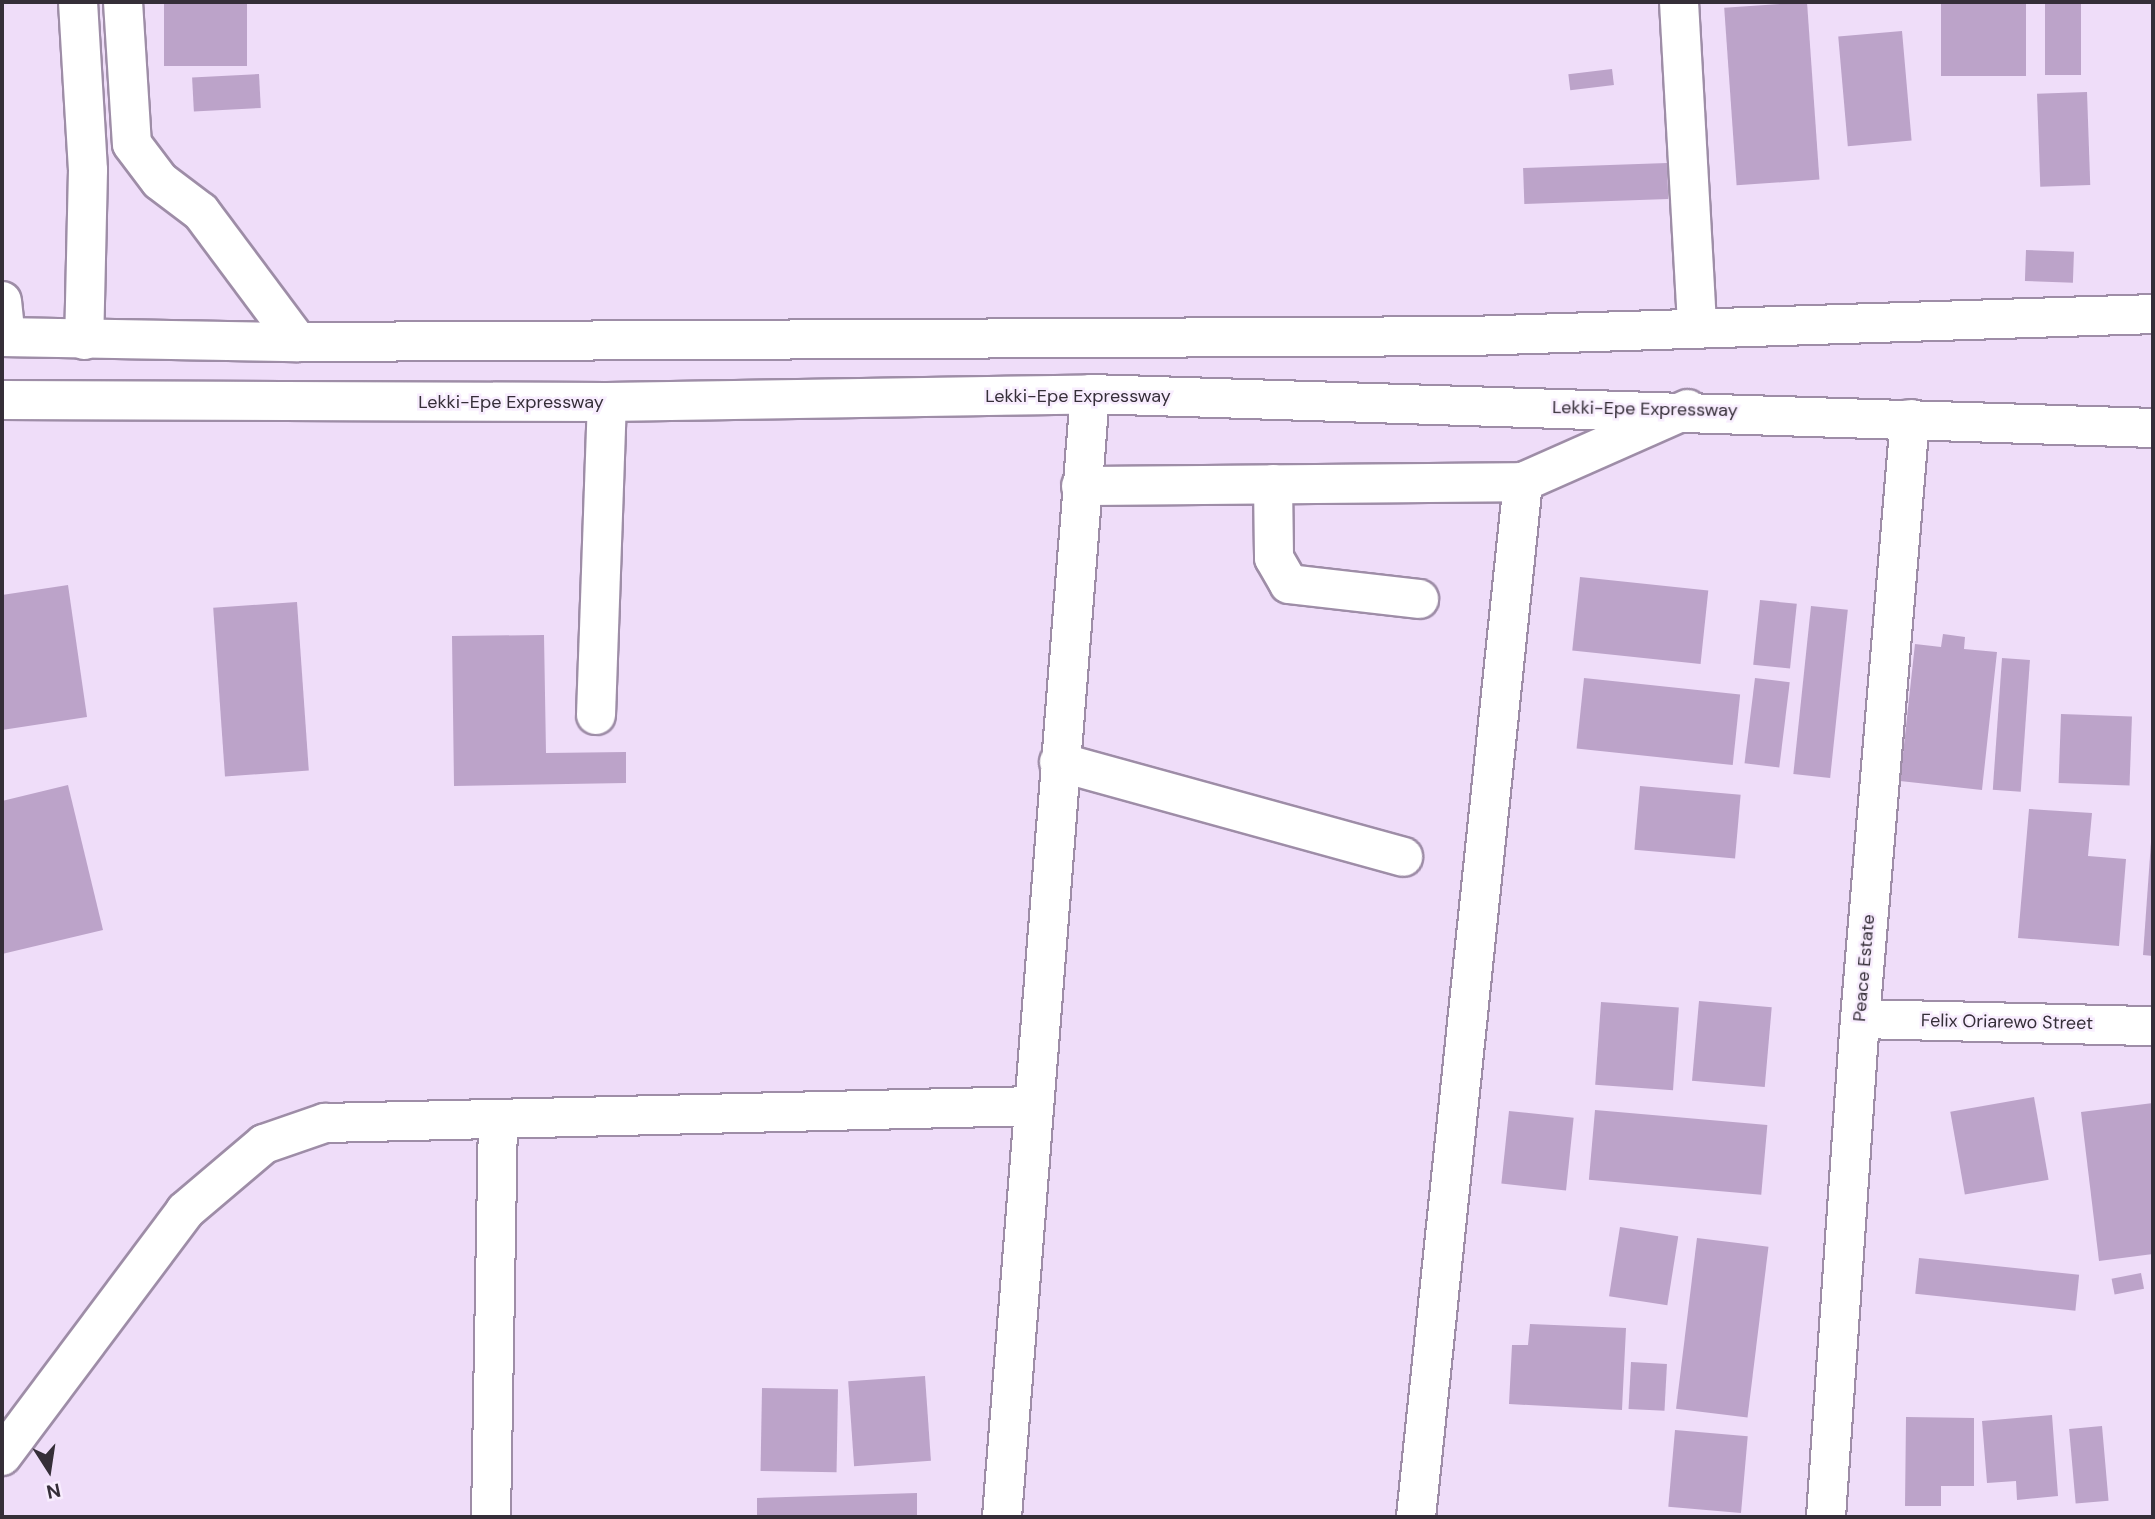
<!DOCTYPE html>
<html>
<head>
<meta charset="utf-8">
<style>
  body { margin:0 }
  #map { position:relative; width:2155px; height:1519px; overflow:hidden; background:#efddf9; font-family:"DM Sans",sans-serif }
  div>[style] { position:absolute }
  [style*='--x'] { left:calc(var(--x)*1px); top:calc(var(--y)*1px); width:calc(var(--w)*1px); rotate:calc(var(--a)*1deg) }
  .building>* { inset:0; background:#bca3c9; transform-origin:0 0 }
  .roads { filter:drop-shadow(2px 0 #9e8da7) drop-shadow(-2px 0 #9e8da7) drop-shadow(0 2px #9e8da7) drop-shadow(0 -2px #9e8da7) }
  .minor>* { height:38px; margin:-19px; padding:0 19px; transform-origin:19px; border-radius:19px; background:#fff }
  .highway>* { height:38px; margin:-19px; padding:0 19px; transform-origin:19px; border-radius:19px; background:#fff }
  span { translate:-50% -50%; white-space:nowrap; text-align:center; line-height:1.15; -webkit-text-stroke:5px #f8edfe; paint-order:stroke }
  .street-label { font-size:18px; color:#352e38 }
  .frame { position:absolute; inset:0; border:4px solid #352e38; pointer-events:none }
  .north { position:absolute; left:14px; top:1435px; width:70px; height:70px; -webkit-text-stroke:5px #f8edfe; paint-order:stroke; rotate:168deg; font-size:19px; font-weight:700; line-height:28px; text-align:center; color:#352e38 }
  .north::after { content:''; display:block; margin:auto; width:24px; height:32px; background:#352e38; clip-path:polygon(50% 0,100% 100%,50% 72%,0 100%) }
</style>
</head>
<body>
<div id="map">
  <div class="building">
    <div style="left:164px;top:2px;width:83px;height:64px"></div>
    <div style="left:1807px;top:2px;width:178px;height:83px;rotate:86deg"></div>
    <div style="left:1941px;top:2px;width:85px;height:74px"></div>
    <div style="left:2045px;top:2px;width:36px;height:73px"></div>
    <div style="left:1902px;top:31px;width:110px;height:64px;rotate:85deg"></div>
    <div style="left:1612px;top:69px;width:16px;height:44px;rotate:83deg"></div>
    <div style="left:259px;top:74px;width:34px;height:67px;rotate:87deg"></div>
    <div style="left:2087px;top:92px;width:93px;height:50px;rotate:88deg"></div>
    <div style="left:1667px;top:163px;width:36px;height:144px;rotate:88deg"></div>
    <div style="left:2026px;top:250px;width:48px;height:31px;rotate:2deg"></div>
    <div style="left:1580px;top:577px;width:129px;height:74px;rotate:6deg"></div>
    <div style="clip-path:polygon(68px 585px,87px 717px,2px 730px,2px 595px)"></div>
    <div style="left:1760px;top:600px;width:37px;height:65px;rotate:6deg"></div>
    <div style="left:297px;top:602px;width:169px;height:84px;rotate:86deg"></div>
    <div style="left:1811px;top:606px;width:37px;height:169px;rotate:6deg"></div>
    <div style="clip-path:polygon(1943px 634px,1965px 637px,1964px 649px,1997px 652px,1982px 790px,1900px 781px,1915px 644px,1941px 647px)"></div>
    <div style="clip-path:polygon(544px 635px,546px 753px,626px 752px,626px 783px,454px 786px,452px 636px)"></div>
    <div style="left:2002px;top:658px;width:28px;height:132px;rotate:4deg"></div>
    <div style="left:1584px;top:678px;width:157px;height:71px;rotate:6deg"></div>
    <div style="left:1755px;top:678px;width:35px;height:86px;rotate:7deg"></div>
    <div style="left:2061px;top:714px;width:71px;height:69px;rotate:2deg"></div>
    <div style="clip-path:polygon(68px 785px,103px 930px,2px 954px,2px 801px)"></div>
    <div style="left:1640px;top:786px;width:101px;height:64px;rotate:5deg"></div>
    <div style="clip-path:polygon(2029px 809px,2092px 813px,2088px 856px,2126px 859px,2119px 946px,2018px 938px)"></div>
    <div style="clip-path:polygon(2151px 842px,2153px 956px,2143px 955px)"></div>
    <div style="left:1699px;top:1001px;width:73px;height:80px;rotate:5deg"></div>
    <div style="left:1601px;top:1002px;width:78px;height:83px;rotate:4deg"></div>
    <div style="left:2034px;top:1097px;width:84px;height:85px;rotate:80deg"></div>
    <div style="clip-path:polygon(2153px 1103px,2153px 1254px,2099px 1261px,2081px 1112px)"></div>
    <div style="left:1595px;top:1110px;width:173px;height:70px;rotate:5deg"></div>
    <div style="left:1509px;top:1111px;width:65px;height:73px;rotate:6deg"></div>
    <div style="left:1620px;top:1227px;width:59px;height:70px;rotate:9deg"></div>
    <div style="left:1697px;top:1238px;width:72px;height:172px;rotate:7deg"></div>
    <div style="left:1919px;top:1258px;width:161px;height:36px;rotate:6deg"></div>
    <div style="left:2141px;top:1273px;width:16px;height:30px;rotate:79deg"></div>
    <div style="clip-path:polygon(1530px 1324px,1626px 1328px,1622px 1410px,1509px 1404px,1512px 1345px,1528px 1345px)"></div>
    <div style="left:1631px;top:1362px;width:36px;height:47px;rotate:3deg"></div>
    <div style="left:925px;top:1376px;width:85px;height:77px;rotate:86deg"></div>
    <div style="left:762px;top:1388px;width:76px;height:83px;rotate:1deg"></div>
    <div style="clip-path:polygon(2052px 1415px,2058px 1496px,2017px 1500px,2016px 1481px,1987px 1483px,1982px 1421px)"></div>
    <div style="clip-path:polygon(1906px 1417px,1974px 1418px,1974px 1486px,1941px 1486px,1941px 1506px,1905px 1506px)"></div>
    <div style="left:2102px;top:1426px;width:75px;height:33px;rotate:85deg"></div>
    <div style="left:1675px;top:1430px;width:73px;height:77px;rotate:5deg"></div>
    <div style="clip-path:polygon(917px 1493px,917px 1517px,757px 1517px,757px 1498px)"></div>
  </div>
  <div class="roads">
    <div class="minor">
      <div style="--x:78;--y:2;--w:168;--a:86.6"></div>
      <div style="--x:88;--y:170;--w:170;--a:91.3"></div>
      <div style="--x:123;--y:2;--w:142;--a:86.4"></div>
      <div style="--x:132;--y:144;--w:46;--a:52.9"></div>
      <div style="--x:160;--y:181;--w:51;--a:37.1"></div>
      <div style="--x:201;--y:212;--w:162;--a:53.3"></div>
      <div style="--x:1679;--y:2;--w:325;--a:86.8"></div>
      <div style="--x:2;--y:301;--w:36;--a:84"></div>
      <div style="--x:1273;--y:484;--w:74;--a:89.2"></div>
      <div style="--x:1274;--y:558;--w:30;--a:60"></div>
      <div style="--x:1289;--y:584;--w:131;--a:6.6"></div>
      <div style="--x:1081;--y:486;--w:442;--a:-0.5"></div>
      <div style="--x:596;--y:715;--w:313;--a:-88"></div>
      <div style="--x:1059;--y:762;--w:357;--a:15.4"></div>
      <div style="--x:1860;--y:1019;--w:293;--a:1.4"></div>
      <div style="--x:2;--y:1456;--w:306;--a:-53.2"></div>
      <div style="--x:185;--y:1211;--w:104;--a:-40.3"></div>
      <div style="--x:264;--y:1144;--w:65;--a:-19"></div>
      <div style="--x:325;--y:1123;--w:709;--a:-1.37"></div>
      <div style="--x:491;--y:1517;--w:398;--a:-89"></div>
      <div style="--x:1002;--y:1517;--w:1126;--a:-85.52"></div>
      <div style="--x:1416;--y:1517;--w:1041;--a:-84.1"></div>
      <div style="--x:1523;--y:482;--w:180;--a:-23.9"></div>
      <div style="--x:1826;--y:1517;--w:499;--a:-86.1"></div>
      <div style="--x:1860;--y:1019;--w:602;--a:-85.24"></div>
    </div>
    <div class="highway">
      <div style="--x:2;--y:337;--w:296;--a:1"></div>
      <div style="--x:298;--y:342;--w:1172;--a:-0.29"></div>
      <div style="--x:1470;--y:336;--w:683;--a:-1.84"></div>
      <div style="--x:2;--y:400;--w:605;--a:0.19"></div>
      <div style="--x:607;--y:402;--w:483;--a:-0.9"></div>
      <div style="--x:1090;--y:394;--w:1064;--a:1.83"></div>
    </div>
  </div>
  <div class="street-label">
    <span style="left:1078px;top:396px">Lekki-Epe Expressway</span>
    <span style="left:511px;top:402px">Lekki-Epe Expressway</span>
    <span style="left:1645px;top:409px;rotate:1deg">Lekki-Epe Expressway</span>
    <span style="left:1864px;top:968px;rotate:-85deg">Peace Estate</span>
    <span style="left:2007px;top:1022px;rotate:1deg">Felix Oriarewo Street</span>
  </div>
  <div class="frame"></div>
  <div class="north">N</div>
</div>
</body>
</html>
